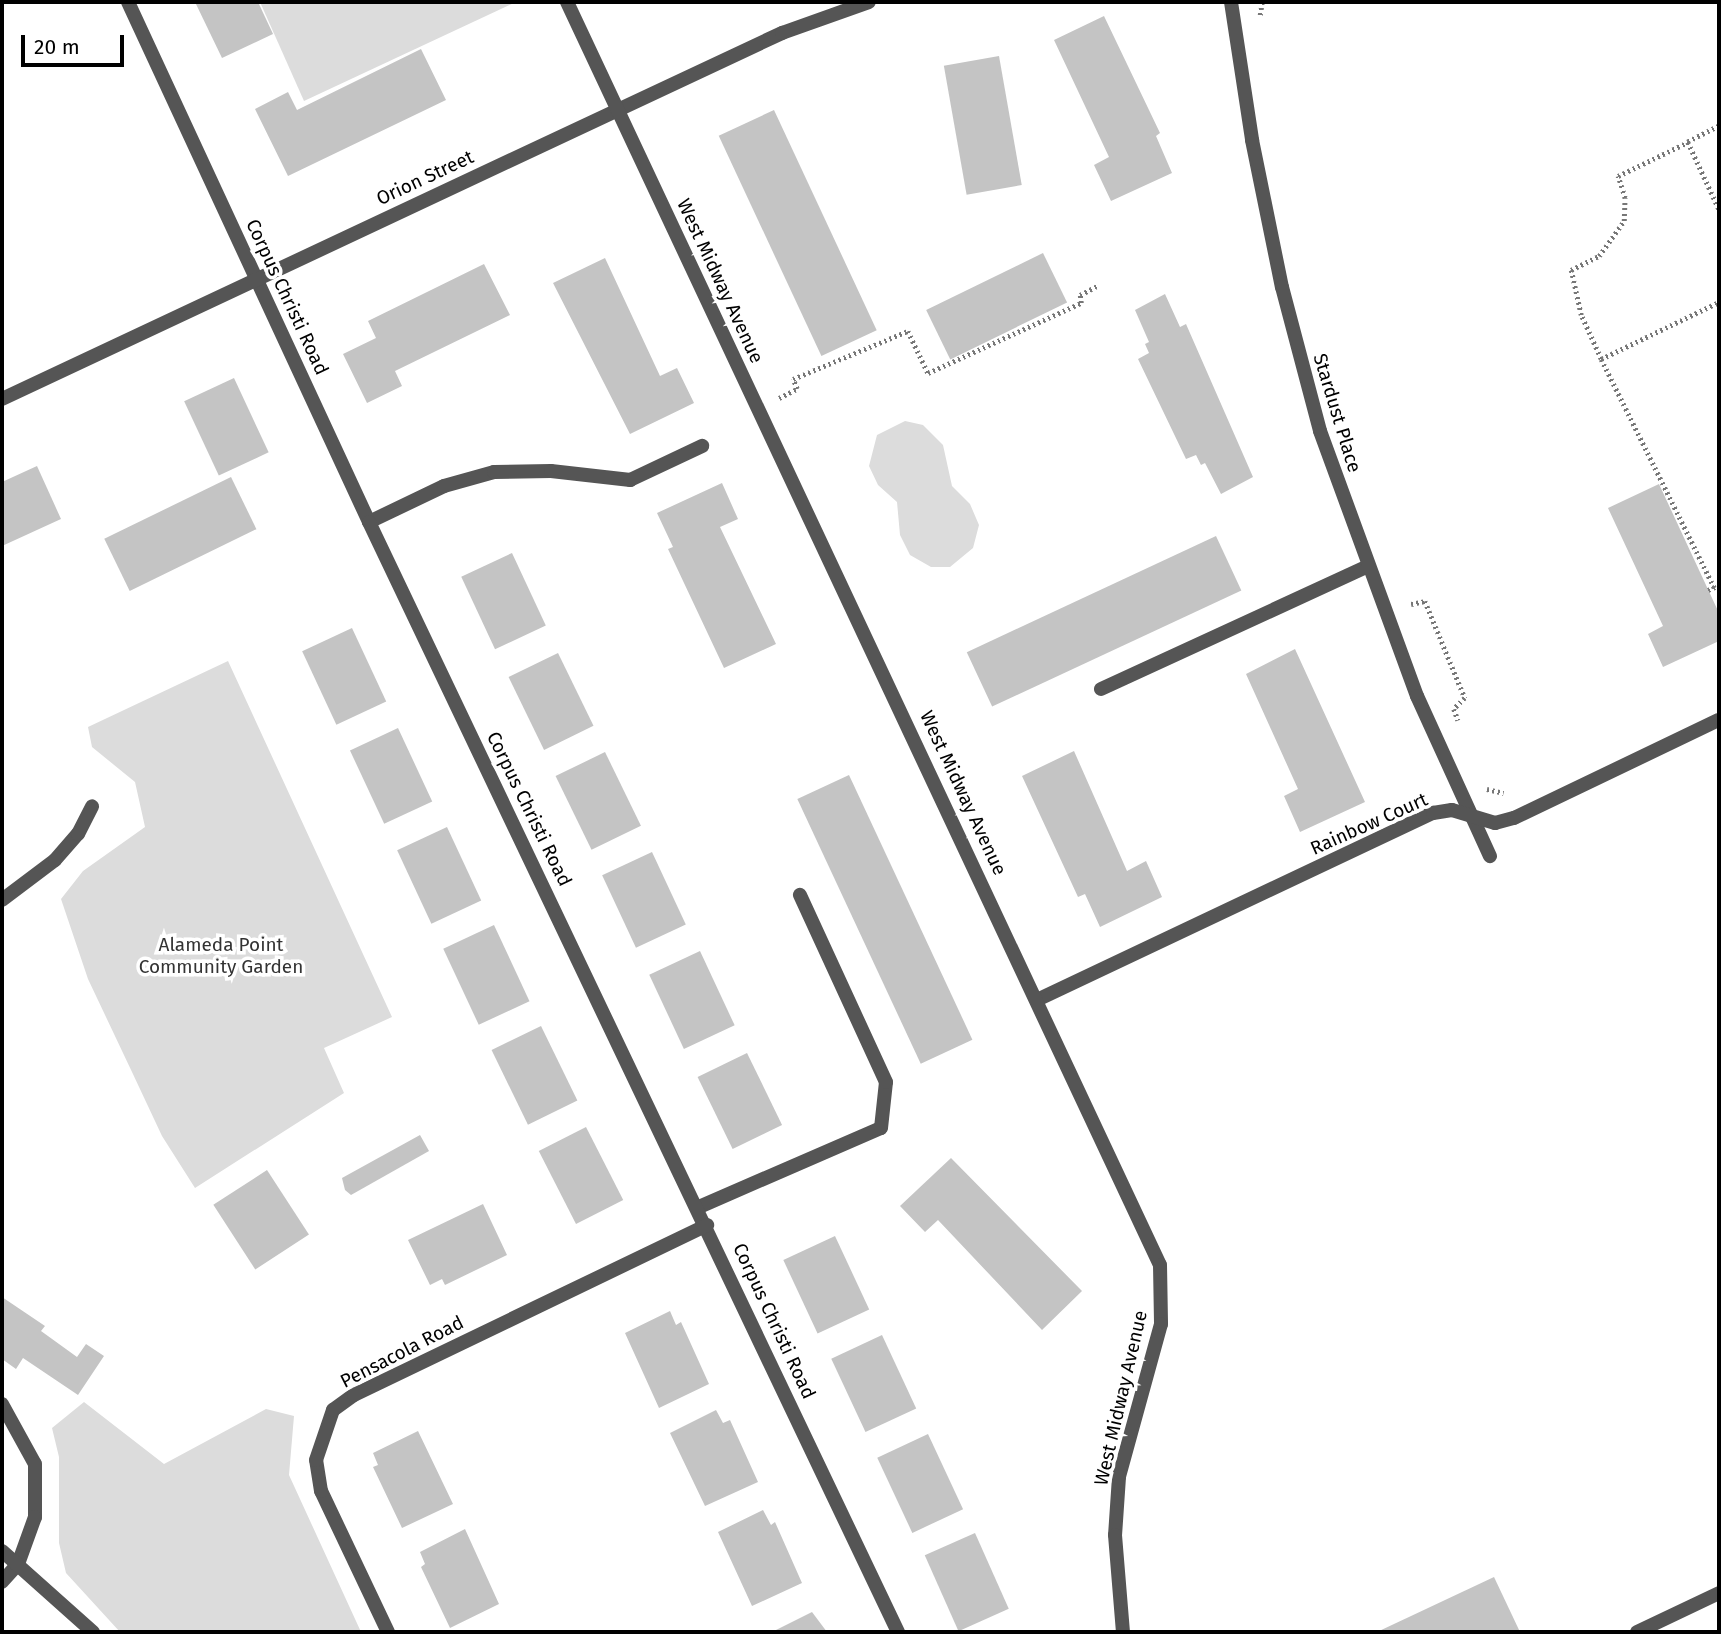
<!DOCTYPE html>
<html>
<head>
<meta charset="utf-8">
<style>
  body { margin:0 }
  #map { position:relative; width:1721px; height:1634px; overflow:hidden; background:#fff; font-family:"Fira Sans",sans-serif }
  div>[style] { position:absolute }
  [style*='--x'] { left:calc(var(--x)*1px); top:calc(var(--y)*1px); width:calc(var(--w)*1px); rotate:calc(var(--a)*1deg) }
  .green>* { inset:0; background:#dcdcdc }
  .building>* { inset:0; background:#c4c4c4; transform-origin:0 0 }
  .path>* { height:4.5px; margin-top:-2.25px; transform-origin:0; background:repeating-linear-gradient(90deg,#777 0 2px,transparent 0 5.5px) }
  .service>* { height:14px; margin:-7px; padding:0 7px; transform-origin:7px; border-radius:7px; background:#555 }
  .minor>* { height:14px; margin:-7px; padding:0 7px; transform-origin:7px; border-radius:7px; background:#555 }
  .tertiary>* { height:14px; margin:-7px; padding:0 7px; transform-origin:7px; border-radius:7px; background:#555 }
  span { translate:-50% -50%; white-space:nowrap; text-align:center; line-height:1.15; -webkit-text-stroke:7px #fff; paint-order:stroke }
  .street-label { font-size:19px; color:#000 }
  .park-label { font-size:19px; color:#333 }
  .frame { position:absolute; inset:0; border:4px solid #000; pointer-events:none }
  .scale { position:absolute; left:21px; top:35px; width:103px; height:32px; box-sizing:border-box; border:4px solid #000; border-top:0; padding-left:9px; font-size:21px; line-height:24px; white-space:nowrap; color:#000; -webkit-text-stroke:5px #fff; paint-order:stroke }
</style>
</head>
<body>
<div id="map">
  <div class="green">
    <div style="clip-path:polygon(260px 2px,516px 2px,304px 101px)"></div>
    <div style="clip-path:polygon(905px 421px,923px 425px,943px 445px,952px 486px,970px 504px,979px 525px,973px 548px,950px 567px,931px 567px,910px 555px,900px 535px,897px 502px,878px 485px,869px 466px,877px 435px)"></div>
    <div style="clip-path:polygon(228px 661px,392px 1017px,324px 1048px,344px 1093px,195px 1188px,162px 1136px,132px 1072px,88px 979px,61px 899px,83px 871px,145px 827px,135px 782px,92px 747px,88px 727px)"></div>
    <div style="clip-path:polygon(84px 1402px,164px 1464px,266px 1409px,294px 1416px,289px 1475px,361px 1632px,120px 1632px,66px 1573px,59px 1543px,59px 1457px,52px 1428px)"></div>
  </div>
  <div class="building">
    <div style="clip-path:polygon(195px 2px,258px 2px,273px 34px,222px 58px)"></div>
    <div style="clip-path:polygon(1104px 16px,1160px 133px,1156px 136px,1172px 173px,1111px 201px,1094px 165px,1109px 157px,1054px 40px)"></div>
    <div style="clip-path:polygon(421px 49px,446px 100px,288px 176px,255px 109px,288px 92px,297px 110px)"></div>
    <div style="left:999px;top:56px;width:131px;height:56px;rotate:80deg"></div>
    <div style="left:774px;top:110px;width:243px;height:61px;rotate:65deg"></div>
    <div style="left:1043px;top:253px;width:55px;height:130px;rotate:64deg"></div>
    <div style="clip-path:polygon(605px 258px,660px 376px,677px 368px,694px 403px,630px 434px,553px 283px)"></div>
    <div style="clip-path:polygon(484px 264px,510px 315px,395px 371px,402px 386px,367px 403px,343px 354px,376px 338px,368px 321px)"></div>
    <div style="clip-path:polygon(1165px 294px,1180px 327px,1186px 324px,1253px 477px,1221px 494px,1205px 463px,1201px 465px,1196px 455px,1186px 459px,1138px 359px,1149px 353px,1145px 344px,1149px 342px,1135px 310px)"></div>
    <div style="left:234px;top:378px;width:82px;height:55px;rotate:65deg"></div>
    <div style="clip-path:polygon(37px 466px,61px 519px,2px 546px,2px 482px)"></div>
    <div style="left:231px;top:477px;width:58px;height:141px;rotate:64deg"></div>
    <div style="clip-path:polygon(722px 483px,738px 519px,720px 527px,776px 644px,724px 668px,668px 549px,673px 547px,657px 513px)"></div>
    <div style="clip-path:polygon(1659px 484px,1719px 613px,1719px 641px,1663px 667px,1648px 634px,1663px 626px,1608px 508px)"></div>
    <div style="left:1216px;top:536px;width:60px;height:275px;rotate:65deg"></div>
    <div style="left:512px;top:553px;width:80px;height:56px;rotate:65deg"></div>
    <div style="left:352px;top:628px;width:81px;height:55px;rotate:65deg"></div>
    <div style="clip-path:polygon(1295px 649px,1365px 802px,1300px 832px,1284px 796px,1298px 789px,1246px 674px)"></div>
    <div style="left:558px;top:653px;width:81px;height:55px;rotate:64deg"></div>
    <div style="left:398px;top:728px;width:81px;height:53px;rotate:65deg"></div>
    <div style="clip-path:polygon(1074px 751px,1127px 871px,1146px 861px,1162px 897px,1100px 927px,1085px 894px,1078px 897px,1022px 776px)"></div>
    <div style="left:605px;top:752px;width:82px;height:55px;rotate:64deg"></div>
    <div style="left:849px;top:775px;width:292px;height:57px;rotate:65deg"></div>
    <div style="left:447px;top:827px;width:81px;height:55px;rotate:65deg"></div>
    <div style="left:652px;top:852px;width:80px;height:55px;rotate:65deg"></div>
    <div style="left:494px;top:925px;width:84px;height:56px;rotate:65deg"></div>
    <div style="left:700px;top:951px;width:82px;height:56px;rotate:65deg"></div>
    <div style="left:541px;top:1026px;width:83px;height:55px;rotate:64deg"></div>
    <div style="left:747px;top:1053px;width:80px;height:55px;rotate:64deg"></div>
    <div style="left:586px;top:1127px;width:82px;height:53px;rotate:63deg"></div>
    <div style="clip-path:polygon(420px 1135px,429px 1151px,351px 1195px,345px 1190px,342px 1178px)"></div>
    <div style="clip-path:polygon(951px 1158px,1082px 1291px,1042px 1330px,938px 1220px,925px 1232px,900px 1206px)"></div>
    <div style="left:267px;top:1170px;width:77px;height:64px;rotate:57deg"></div>
    <div style="clip-path:polygon(483px 1204px,507px 1255px,445px 1285px,442px 1279px,430px 1285px,408px 1240px)"></div>
    <div style="left:835px;top:1236px;width:81px;height:57px;rotate:65deg"></div>
    <div style="clip-path:polygon(2px 1297px,45px 1326px,41px 1331px,77px 1357px,86px 1344px,104px 1356px,78px 1395px,23px 1358px,16px 1369px,2px 1359px)"></div>
    <div style="clip-path:polygon(670px 1311px,676px 1325px,681px 1322px,709px 1384px,659px 1408px,625px 1333px)"></div>
    <div style="left:882px;top:1335px;width:81px;height:56px;rotate:65deg"></div>
    <div style="clip-path:polygon(716px 1410px,723px 1423px,730px 1420px,758px 1482px,705px 1506px,670px 1433px)"></div>
    <div style="clip-path:polygon(418px 1431px,453px 1504px,402px 1528px,373px 1467px,378px 1465px,373px 1453px)"></div>
    <div style="left:928px;top:1434px;width:83px;height:56px;rotate:65deg"></div>
    <div style="clip-path:polygon(763px 1510px,771px 1525px,775px 1522px,802px 1583px,752px 1606px,718px 1532px)"></div>
    <div style="clip-path:polygon(465px 1529px,499px 1604px,450px 1628px,421px 1567px,425px 1564px,420px 1552px)"></div>
    <div style="left:975px;top:1533px;width:83px;height:55px;rotate:66deg"></div>
    <div style="clip-path:polygon(1494px 1577px,1520px 1632px,1377px 1632px)"></div>
    <div style="clip-path:polygon(812px 1612px,827px 1632px,772px 1632px)"></div>
  </div>
  <div class="path">
    <div style="--x:1260;--y:15;--w:13;--a:-81"></div>
    <div style="--x:1719;--y:126;--w:35;--a:153"></div>
    <div style="--x:1688;--y:142;--w:74;--a:65.2"></div>
    <div style="--x:1601;--y:359;--w:48;--a:-114.4"></div>
    <div style="--x:1581;--y:315;--w:46;--a:-102.5"></div>
    <div style="--x:1571;--y:270;--w:31;--a:-27"></div>
    <div style="--x:1599;--y:256;--w:43;--a:-54.5"></div>
    <div style="--x:1624;--y:221;--w:23;--a:-88"></div>
    <div style="--x:1625;--y:198;--w:23;--a:-108"></div>
    <div style="--x:1618;--y:176;--w:78;--a:-25.9"></div>
    <div style="--x:779;--y:398;--w:20;--a:-27"></div>
    <div style="--x:797;--y:389;--w:11;--a:-112"></div>
    <div style="--x:793;--y:379;--w:125;--a:-22.7"></div>
    <div style="--x:908;--y:331;--w:47;--a:64.5"></div>
    <div style="--x:928;--y:373;--w:168;--a:-24.6"></div>
    <div style="--x:1081;--y:303;--w:8;--a:-97"></div>
    <div style="--x:1080;--y:295;--w:21;--a:-28"></div>
    <div style="--x:1714;--y:588;--w:255;--a:-116.3"></div>
    <div style="--x:1601;--y:359;--w:131;--a:-25.8"></div>
    <div style="--x:1708;--y:590;--w:12;--a:-24"></div>
    <div style="--x:1411;--y:604;--w:14;--a:-12"></div>
    <div style="--x:1425;--y:601;--w:105;--a:67.6"></div>
    <div style="--x:1465;--y:698;--w:16;--a:135"></div>
    <div style="--x:1454;--y:709;--w:12;--a:70"></div>
    <div style="--x:1487;--y:789;--w:17;--a:13"></div>
  </div>
  <div class="service">
    <div style="--x:369;--y:522;--w:83;--a:-25.6"></div>
    <div style="--x:444;--y:486;--w:52;--a:-15.6"></div>
    <div style="--x:494;--y:472;--w:57;--a:-1"></div>
    <div style="--x:551;--y:471;--w:80;--a:6.5"></div>
    <div style="--x:630;--y:480;--w:80;--a:-25.3"></div>
    <div style="--x:1101;--y:689;--w:292;--a:-24.7"></div>
    <div style="--x:699;--y:1207;--w:198;--a:-23.5"></div>
    <div style="--x:881;--y:1128;--w:46;--a:-83.8"></div>
    <div style="--x:886;--y:1082;--w:206;--a:-114.7"></div>
  </div>
  <div class="minor">
    <div style="--x:128;--y:2;--w:573;--a:65.13"></div>
    <div style="--x:369;--y:522;--w:1230;--a:64.52"></div>
    <div style="--x:1231;--y:2;--w:140;--a:81.3"></div>
    <div style="--x:1252;--y:140;--w:150;--a:78.5"></div>
    <div style="--x:1282;--y:287;--w:149;--a:75.2"></div>
    <div style="--x:1320;--y:431;--w:282;--a:69.9"></div>
    <div style="--x:1417;--y:696;--w:176;--a:65.5"></div>
    <div style="--x:2;--y:399;--w:862;--a:-25.14"></div>
    <div style="--x:782;--y:33;--w:92;--a:-19.6"></div>
    <div style="--x:2;--y:900;--w:66;--a:-37"></div>
    <div style="--x:55;--y:860;--w:35;--a:-49"></div>
    <div style="--x:78;--y:834;--w:31;--a:-63"></div>
    <div style="--x:1039;--y:999;--w:436;--a:-25.3"></div>
    <div style="--x:1433;--y:813;--w:19;--a:-9"></div>
    <div style="--x:1452;--y:810;--w:45;--a:16.8"></div>
    <div style="--x:1495;--y:823;--w:20;--a:-15"></div>
    <div style="--x:1514;--y:818;--w:227;--a:-25.6"></div>
    <div style="--x:2;--y:1404;--w:68;--a:61.2"></div>
    <div style="--x:35;--y:1464;--w:53;--a:90"></div>
    <div style="--x:35;--y:1517;--w:50;--a:109.9"></div>
    <div style="--x:18;--y:1564;--w:24;--a:132"></div>
    <div style="--x:2;--y:1551;--w:122;--a:41.7"></div>
    <div style="--x:388;--y:1632;--w:156;--a:-115.4"></div>
    <div style="--x:321;--y:1491;--w:31;--a:-99"></div>
    <div style="--x:316;--y:1460;--w:53;--a:-71.2"></div>
    <div style="--x:333;--y:1410;--w:26;--a:-36"></div>
    <div style="--x:354;--y:1395;--w:392;--a:-25.7"></div>
    <div style="--x:1637;--y:1632;--w:91;--a:-25.4"></div>
  </div>
  <div class="tertiary">
    <div style="--x:567;--y:2;--w:1395;--a:64.85"></div>
    <div style="--x:1160;--y:1265;--w:59;--a:89"></div>
    <div style="--x:1161;--y:1324;--w:159;--a:105.4"></div>
    <div style="--x:1119;--y:1477;--w:58;--a:93.9"></div>
    <div style="--x:1115;--y:1535;--w:97;--a:85.3"></div>
  </div>
  <div class="street-label">
    <span style="left:425px;top:178px;rotate:-25deg">Orion Street</span>
    <span style="left:720px;top:281px;rotate:65deg">West Midway Avenue</span>
    <span style="left:287px;top:297px;rotate:65deg">Corpus Christi Road</span>
    <span style="left:1337px;top:413px;rotate:73deg">Stardust Place</span>
    <span style="left:963px;top:793px;rotate:65deg">West Midway Avenue</span>
    <span style="left:529px;top:809px;rotate:64deg">Corpus Christi Road</span>
    <span style="left:1369px;top:824px;rotate:-24deg">Rainbow Court</span>
    <span style="left:774px;top:1321px;rotate:65deg">Corpus Christi Road</span>
    <span style="left:402px;top:1352px;rotate:-27deg">Pensacola Road</span>
    <span style="left:1121px;top:1398px;rotate:-77deg">West Midway Avenue</span>
  </div>
  <div class="park-label">
    <span style="left:221px;top:956px">Alameda Point<br>Community Garden</span>
  </div>
  <div class="frame"></div>
  <div class="scale">20 m</div>
</div>
</body>
</html>
